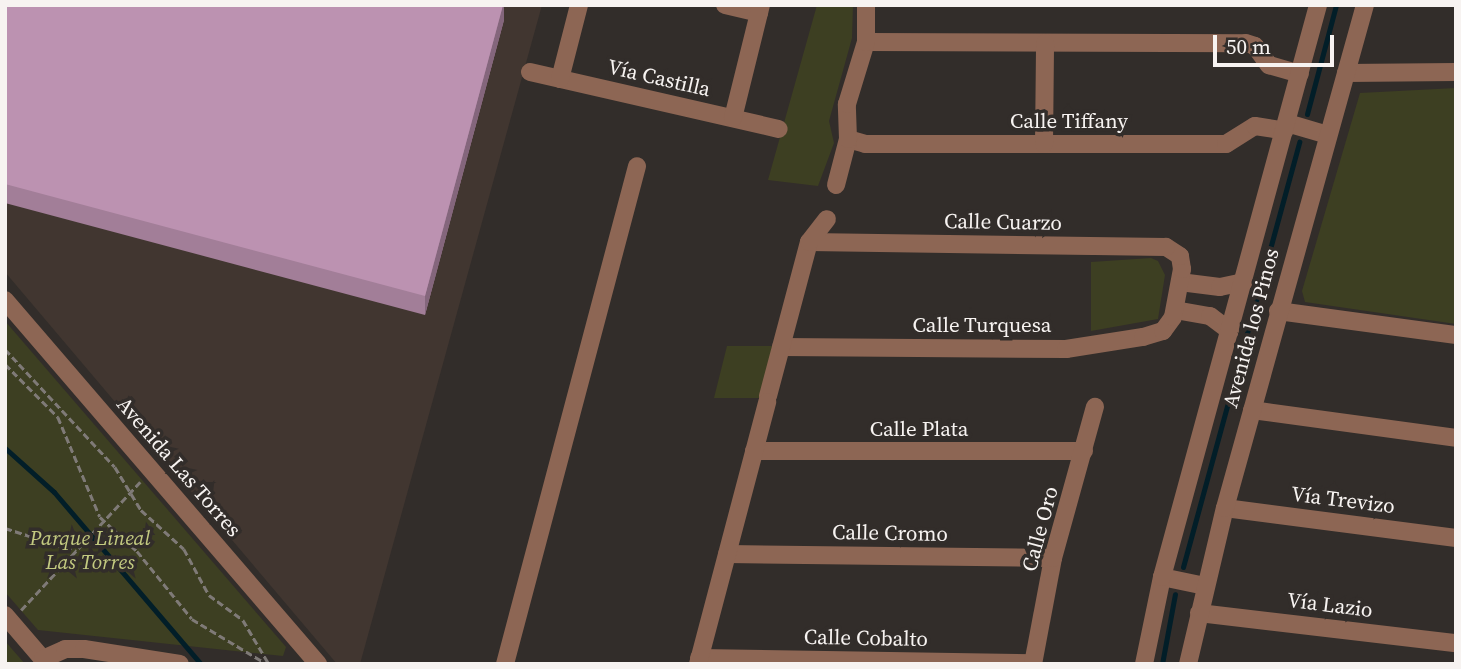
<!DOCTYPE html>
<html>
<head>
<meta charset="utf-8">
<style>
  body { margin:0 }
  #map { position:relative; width:1461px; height:669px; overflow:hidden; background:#322d2a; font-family:"Source Serif 4",serif }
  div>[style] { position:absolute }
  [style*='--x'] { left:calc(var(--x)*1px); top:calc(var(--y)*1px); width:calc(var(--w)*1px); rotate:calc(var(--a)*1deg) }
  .built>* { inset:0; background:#413630 }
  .green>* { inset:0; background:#3d3f22 }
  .stream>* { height:5px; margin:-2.5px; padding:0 2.5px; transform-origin:2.5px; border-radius:2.5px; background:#021e28 }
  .path>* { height:2.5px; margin-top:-1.25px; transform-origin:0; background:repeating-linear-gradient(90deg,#7f7a77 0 7px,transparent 0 10.5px) }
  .minor>* { height:18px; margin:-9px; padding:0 9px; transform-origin:9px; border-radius:9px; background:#8d6654 }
  .wall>* { inset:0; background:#a27e98 }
  .shaded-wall>* { inset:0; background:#84667c }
  .building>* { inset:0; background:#bc92b1 }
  span { translate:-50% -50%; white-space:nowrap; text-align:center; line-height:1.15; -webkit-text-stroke:7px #322d2a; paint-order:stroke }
  .street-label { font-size:21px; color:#f7f3f1 }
  .park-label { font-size:21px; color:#c3ca80; font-style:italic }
  .frame { position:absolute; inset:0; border:7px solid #f7f3f1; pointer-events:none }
  .scale { position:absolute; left:1213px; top:35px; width:121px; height:32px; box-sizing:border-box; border:4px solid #f7f3f1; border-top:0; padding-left:9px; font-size:21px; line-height:24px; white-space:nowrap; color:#f7f3f1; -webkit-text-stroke:5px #322d2a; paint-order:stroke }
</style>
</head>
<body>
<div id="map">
  <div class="built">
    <div style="clip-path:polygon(5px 5px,542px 5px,360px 664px,337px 664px,5px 272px)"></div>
  </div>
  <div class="green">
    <div style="clip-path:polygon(817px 5px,853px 5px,852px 38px,829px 121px,834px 143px,818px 186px,768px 180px)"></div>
    <div style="clip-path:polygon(1456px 88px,1456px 324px,1305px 302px,1302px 291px,1360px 93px)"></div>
    <div style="clip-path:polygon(1151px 258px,1158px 261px,1165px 275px,1158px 319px,1091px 331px,1091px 262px)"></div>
    <div style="clip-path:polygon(5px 321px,286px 647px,283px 656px,38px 630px,5px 592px)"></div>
    <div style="clip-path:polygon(727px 346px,772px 346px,763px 398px,714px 398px)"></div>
    <div style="clip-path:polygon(5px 641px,25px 664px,5px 664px)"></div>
  </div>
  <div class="stream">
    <div style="--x:1307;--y:114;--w:113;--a:-75.1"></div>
    <div style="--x:5;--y:448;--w:66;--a:41.9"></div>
    <div style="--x:54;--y:492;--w:226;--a:49.5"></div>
    <div style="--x:1183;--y:567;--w:441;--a:-74.7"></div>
    <div style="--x:1162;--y:664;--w:71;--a:-79.5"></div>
  </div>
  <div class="path">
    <div style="--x:5;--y:349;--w:161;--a:47"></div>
    <div style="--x:115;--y:467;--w:50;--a:58.8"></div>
    <div style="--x:141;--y:510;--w:58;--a:42.2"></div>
    <div style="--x:184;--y:549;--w:52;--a:61.5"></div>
    <div style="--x:209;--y:595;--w:42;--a:36.3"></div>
    <div style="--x:243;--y:620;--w:51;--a:59.4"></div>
    <div style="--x:5;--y:364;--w:75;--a:45"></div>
    <div style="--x:58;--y:417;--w:108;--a:67.2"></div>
    <div style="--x:100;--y:517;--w:50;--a:42.6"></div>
    <div style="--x:137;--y:551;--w:87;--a:51"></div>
    <div style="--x:192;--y:619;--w:87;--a:31"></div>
    <div style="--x:5;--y:528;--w:75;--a:17.9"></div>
    <div style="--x:21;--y:610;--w:175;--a:-47.1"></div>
  </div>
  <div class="minor">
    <div style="--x:725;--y:5;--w:35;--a:13"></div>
    <div style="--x:866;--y:42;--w:380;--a:0.2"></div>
    <div style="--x:1246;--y:43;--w:9;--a:18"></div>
    <div style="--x:1255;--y:46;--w:24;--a:54"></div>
    <div style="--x:1269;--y:65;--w:32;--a:16"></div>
    <div style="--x:530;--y:72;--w:255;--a:12.9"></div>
    <div style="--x:1346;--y:73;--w:110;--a:-0.5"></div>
    <div style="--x:560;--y:79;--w:76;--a:-75.6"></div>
    <div style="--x:733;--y:118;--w:116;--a:-76.1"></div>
    <div style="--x:1287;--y:123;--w:43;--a:16.3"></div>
    <div style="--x:848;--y:139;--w:18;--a:16"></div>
    <div style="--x:865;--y:144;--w:361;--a:0"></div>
    <div style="--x:1226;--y:144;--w:34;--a:-32"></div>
    <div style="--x:1255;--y:126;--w:30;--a:9"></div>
    <div style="--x:1044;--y:144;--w:101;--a:-89.4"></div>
    <div style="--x:836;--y:185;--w:48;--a:-75.4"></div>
    <div style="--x:848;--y:139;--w:35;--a:-92"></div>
    <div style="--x:847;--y:104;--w:65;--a:-73"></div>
    <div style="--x:866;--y:42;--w:37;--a:-90"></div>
    <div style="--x:1180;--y:282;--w:40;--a:7.1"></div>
    <div style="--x:1220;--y:287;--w:24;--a:-12"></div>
    <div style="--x:5;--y:300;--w:480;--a:49.3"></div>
    <div style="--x:1175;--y:310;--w:36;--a:10"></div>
    <div style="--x:1210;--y:316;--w:25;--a:37"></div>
    <div style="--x:1278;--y:311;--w:180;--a:7.7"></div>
    <div style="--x:781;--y:347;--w:285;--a:0.4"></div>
    <div style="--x:1066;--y:349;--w:78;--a:-8.9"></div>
    <div style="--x:1143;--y:337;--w:21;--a:-17"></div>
    <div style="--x:1163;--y:331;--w:17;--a:-54"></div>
    <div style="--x:1173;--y:317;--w:49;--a:-79.4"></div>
    <div style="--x:1182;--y:269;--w:13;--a:-99"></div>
    <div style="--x:1180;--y:256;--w:17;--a:-147"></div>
    <div style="--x:1166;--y:247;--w:357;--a:-179.2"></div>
    <div style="--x:768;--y:396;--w:159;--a:-75.1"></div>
    <div style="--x:809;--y:242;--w:29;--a:-52"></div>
    <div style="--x:1252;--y:410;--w:206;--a:7.8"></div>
    <div style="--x:754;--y:451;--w:330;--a:0"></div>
    <div style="--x:1225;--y:508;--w:233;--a:7.4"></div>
    <div style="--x:727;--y:554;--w:326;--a:0.7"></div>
    <div style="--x:1162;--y:577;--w:44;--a:11.8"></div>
    <div style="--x:1199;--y:613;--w:259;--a:6.7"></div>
    <div style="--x:5;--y:615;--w:65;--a:49.4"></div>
    <div style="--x:699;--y:658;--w:334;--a:0.9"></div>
    <div style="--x:43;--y:659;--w:24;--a:-24"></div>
    <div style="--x:65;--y:649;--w:19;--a:0"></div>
    <div style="--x:84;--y:649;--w:97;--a:8.9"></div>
    <div style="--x:505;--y:664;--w:515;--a:-75.15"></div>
    <div style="--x:698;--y:664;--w:271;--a:-75.2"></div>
    <div style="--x:1033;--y:664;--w:108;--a:-79.3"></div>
    <div style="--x:1053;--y:558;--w:157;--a:-74.5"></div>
    <div style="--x:1144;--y:664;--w:89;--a:-78.3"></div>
    <div style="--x:1162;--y:577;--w:593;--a:-74.74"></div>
    <div style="--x:1188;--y:664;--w:160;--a:-76.7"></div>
    <div style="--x:1225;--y:508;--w:522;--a:-74.45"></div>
  </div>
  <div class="wall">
    <div style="clip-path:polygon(5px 5px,504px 5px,504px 20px,425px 315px,5px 203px)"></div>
  </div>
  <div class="shaded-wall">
    <div style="clip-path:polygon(503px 5px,504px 5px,504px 20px,425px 315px,425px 296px)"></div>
  </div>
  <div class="building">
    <div style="clip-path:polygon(5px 5px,503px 5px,425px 296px,5px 184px)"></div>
  </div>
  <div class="street-label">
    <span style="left:659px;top:78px;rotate:13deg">Vía Castilla</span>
    <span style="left:1069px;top:121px">Calle Tiffany</span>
    <span style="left:1003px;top:222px;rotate:1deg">Calle Cuarzo</span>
    <span style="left:982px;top:325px">Calle Turquesa</span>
    <span style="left:1251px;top:328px;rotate:-75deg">Avenida los Pinos</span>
    <span style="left:919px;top:429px">Calle Plata</span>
    <span style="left:179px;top:467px;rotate:49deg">Avenida Las Torres</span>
    <span style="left:1343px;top:500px;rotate:7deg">Vía Trevizo</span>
    <span style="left:1040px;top:529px;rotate:-75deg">Calle Oro</span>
    <span style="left:890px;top:533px;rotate:1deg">Calle Cromo</span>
    <span style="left:1330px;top:605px;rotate:7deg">Vía Lazio</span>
    <span style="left:866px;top:638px;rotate:1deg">Calle Cobalto</span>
  </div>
  <div class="park-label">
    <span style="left:90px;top:550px">Parque Lineal<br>Las Torres</span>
  </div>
  <div class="frame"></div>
  <div class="scale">50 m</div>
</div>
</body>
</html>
